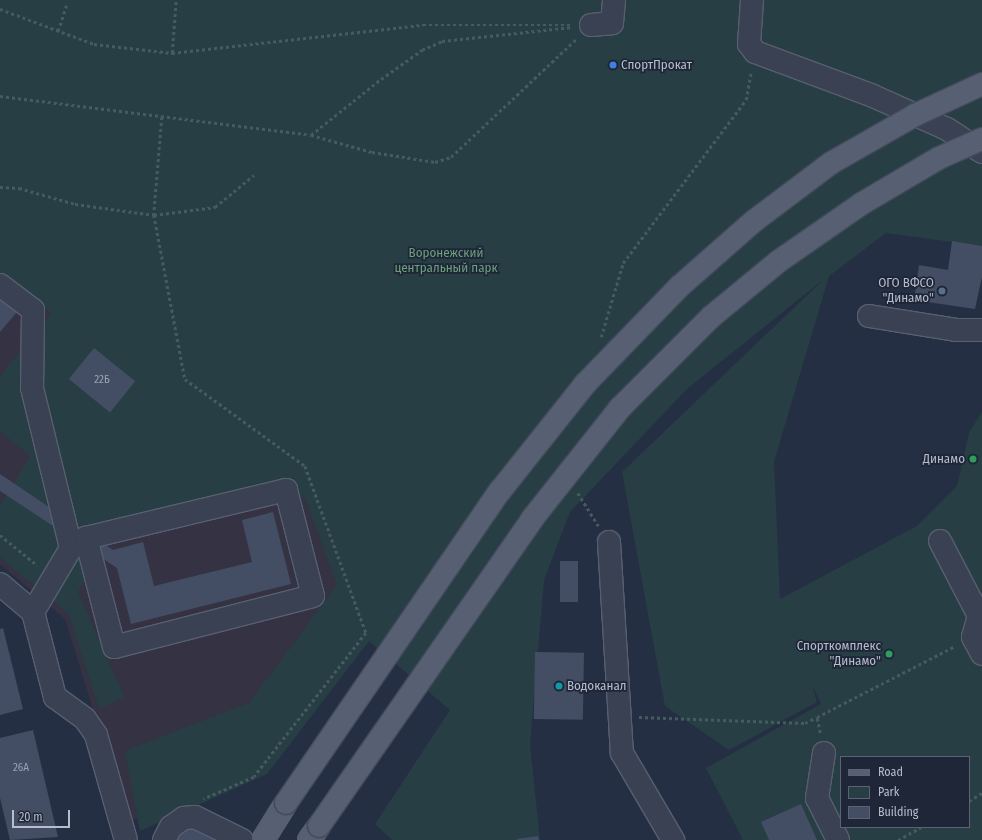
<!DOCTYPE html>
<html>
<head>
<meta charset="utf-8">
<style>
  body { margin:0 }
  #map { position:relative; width:982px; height:840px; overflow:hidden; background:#252f43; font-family:"Fira Sans Condensed",sans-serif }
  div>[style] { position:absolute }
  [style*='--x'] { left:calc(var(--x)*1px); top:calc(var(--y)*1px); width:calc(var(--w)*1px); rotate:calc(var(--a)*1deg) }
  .medical>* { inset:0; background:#353243 }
  .green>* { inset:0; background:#273e44 }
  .building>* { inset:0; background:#434e65; transform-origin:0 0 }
  .path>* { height:2.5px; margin-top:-1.25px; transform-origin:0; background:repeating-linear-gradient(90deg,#455b60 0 3px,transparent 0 6px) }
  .roads { filter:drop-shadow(1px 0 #575f70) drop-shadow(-1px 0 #575f70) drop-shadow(0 1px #575f70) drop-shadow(0 -1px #575f70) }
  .minor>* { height:22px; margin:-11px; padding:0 11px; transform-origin:11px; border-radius:11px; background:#394152 }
  .major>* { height:22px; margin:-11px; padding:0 11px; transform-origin:11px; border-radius:11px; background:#576072 }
  .bridges { filter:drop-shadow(1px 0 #434a5c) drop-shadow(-1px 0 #434a5c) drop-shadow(0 1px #434a5c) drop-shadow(0 -1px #434a5c) }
  .major-bridge>* { height:22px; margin:-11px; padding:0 11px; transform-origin:11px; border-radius:11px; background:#576072 }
  .dots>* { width:11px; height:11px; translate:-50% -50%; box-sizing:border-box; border:2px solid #1e2638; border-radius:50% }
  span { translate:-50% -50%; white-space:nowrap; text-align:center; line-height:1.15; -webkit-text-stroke:3.5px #1e2638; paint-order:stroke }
  .number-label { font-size:11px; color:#99a1b2 }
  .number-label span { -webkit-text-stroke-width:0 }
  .poi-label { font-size:13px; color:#b6bdcc }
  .left { translate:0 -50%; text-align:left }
  .right { translate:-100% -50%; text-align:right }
  .park-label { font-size:13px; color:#6c9f7c }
  .legend { position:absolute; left:840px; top:756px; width:130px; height:72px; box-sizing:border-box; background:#1e2638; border:1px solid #5b6273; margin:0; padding:5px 7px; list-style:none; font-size:12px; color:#b6bdcc }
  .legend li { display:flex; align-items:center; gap:8px; height:20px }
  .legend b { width:20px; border:1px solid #5b6273 }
  .scale { position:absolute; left:12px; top:810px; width:58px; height:18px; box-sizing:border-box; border:2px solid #b6bdcc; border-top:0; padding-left:5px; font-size:12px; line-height:14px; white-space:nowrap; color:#b6bdcc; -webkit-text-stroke:3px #1e2638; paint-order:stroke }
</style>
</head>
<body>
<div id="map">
  <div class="medical">
    <div style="clip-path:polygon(0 259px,302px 482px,355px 629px,248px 771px,128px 822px,65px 619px,0 564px)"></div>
  </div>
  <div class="green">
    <div style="clip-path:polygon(evenodd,0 0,982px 0,982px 246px,886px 233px,829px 276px,774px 462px,780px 599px,917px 526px,957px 486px,969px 433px,982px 412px,982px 840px,743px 840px,706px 768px,821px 704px,812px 685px,817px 702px,729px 750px,665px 706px,622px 472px,823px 280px,688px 388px,570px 512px,544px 580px,530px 744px,540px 840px,392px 840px,375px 824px,450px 710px,369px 641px,267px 774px,140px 831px,125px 751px,249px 703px,337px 585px,305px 497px,106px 542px,78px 592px,124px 697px,99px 709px,69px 614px,0 557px,0 505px,31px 456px,0 431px,0 376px,52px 313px,0 277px,0 0,841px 757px,969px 757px,969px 827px,841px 827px,841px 757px)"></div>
  </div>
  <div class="building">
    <div style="clip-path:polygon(952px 241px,982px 246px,982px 277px,975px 309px,914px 300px,919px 265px,948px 270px)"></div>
    <div style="clip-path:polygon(0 298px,17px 312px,0 332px)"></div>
    <div style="left:94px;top:348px;width:53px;height:40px;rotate:39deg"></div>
    <div style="clip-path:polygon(0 474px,113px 550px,143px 542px,154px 586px,252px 562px,242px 520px,273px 512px,291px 584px,131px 624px,117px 568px,0 491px)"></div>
    <div style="left:560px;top:561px;width:18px;height:41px"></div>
    <div style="clip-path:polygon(3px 628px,23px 709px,0 715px,0 629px)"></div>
    <div style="left:535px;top:652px;width:49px;height:67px;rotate:1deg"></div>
    <div style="clip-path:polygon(33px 730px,58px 837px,10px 840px,0 798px,0 738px)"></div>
    <div style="clip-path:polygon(801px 804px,817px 840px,769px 840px,761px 822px)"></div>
    <div style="clip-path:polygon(191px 809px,218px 840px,171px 840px)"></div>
    <div style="clip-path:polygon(538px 836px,539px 840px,517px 840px,517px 839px)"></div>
  </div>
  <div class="path">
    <div style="--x:0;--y:9;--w:100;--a:20.4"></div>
    <div style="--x:94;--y:44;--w:79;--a:6.6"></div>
    <div style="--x:172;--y:53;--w:253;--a:-6.4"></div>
    <div style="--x:423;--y:25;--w:148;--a:0"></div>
    <div style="--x:58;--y:31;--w:29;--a:-72"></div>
    <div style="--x:172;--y:53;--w:53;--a:-85.7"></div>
    <div style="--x:0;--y:96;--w:313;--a:7.1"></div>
    <div style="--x:311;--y:135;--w:63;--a:15.6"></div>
    <div style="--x:372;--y:152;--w:64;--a:9"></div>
    <div style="--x:435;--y:162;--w:17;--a:-17"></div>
    <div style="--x:451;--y:157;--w:172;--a:-43.3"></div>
    <div style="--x:162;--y:117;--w:98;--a:94.7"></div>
    <div style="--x:154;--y:215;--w:167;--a:79.3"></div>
    <div style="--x:185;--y:379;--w:148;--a:35.9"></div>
    <div style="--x:305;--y:466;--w:178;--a:69.9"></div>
    <div style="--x:366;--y:633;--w:182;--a:127.9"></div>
    <div style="--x:254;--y:777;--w:55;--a:156.3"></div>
    <div style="--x:311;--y:135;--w:90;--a:-38.7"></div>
    <div style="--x:381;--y:79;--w:50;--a:-35.3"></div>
    <div style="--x:422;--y:50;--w:22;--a:-24"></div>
    <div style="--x:442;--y:41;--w:131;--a:-6.1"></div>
    <div style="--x:0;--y:187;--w:19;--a:3"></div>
    <div style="--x:19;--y:188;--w:58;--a:15.9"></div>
    <div style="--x:75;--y:204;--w:80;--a:7.9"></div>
    <div style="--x:154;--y:215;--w:62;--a:-7.5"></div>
    <div style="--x:215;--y:207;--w:50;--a:-39.4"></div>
    <div style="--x:601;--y:337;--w:77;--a:-73.4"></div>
    <div style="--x:623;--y:263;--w:204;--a:-53"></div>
    <div style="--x:746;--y:100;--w:27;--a:-80"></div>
    <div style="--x:578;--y:493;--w:39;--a:58"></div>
    <div style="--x:0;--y:535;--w:48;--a:39"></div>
    <div style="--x:639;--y:717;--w:166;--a:2.1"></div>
    <div style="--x:805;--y:723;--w:13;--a:-27"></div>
    <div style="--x:820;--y:733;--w:16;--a:-101"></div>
    <div style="--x:817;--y:717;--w:155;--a:-27.2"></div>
    <div style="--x:969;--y:801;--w:15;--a:-32"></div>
    <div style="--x:898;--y:840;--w:26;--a:-29"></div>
  </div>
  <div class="roads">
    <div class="minor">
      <div style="--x:752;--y:0;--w:44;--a:93.9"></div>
      <div style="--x:749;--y:44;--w:10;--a:53"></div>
      <div style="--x:755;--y:52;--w:126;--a:20.4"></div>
      <div style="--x:873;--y:96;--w:81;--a:24"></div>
      <div style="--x:947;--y:129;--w:42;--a:33.3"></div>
      <div style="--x:591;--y:25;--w:21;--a:-5"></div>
      <div style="--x:612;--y:23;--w:23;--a:-85"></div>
      <div style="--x:0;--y:285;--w:41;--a:37.1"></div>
      <div style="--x:33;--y:310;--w:78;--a:90.7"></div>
      <div style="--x:32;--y:388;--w:165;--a:76.3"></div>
      <div style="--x:71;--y:548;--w:74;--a:120.7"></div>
      <div style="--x:869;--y:316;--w:88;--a:9.1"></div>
      <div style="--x:956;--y:330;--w:26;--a:0"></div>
      <div style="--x:940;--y:541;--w:85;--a:62.5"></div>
      <div style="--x:979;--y:616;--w:22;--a:106"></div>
      <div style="--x:973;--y:637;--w:19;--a:62"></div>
      <div style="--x:609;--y:542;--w:211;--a:86.5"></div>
      <div style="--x:622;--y:753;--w:101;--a:59.6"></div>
      <div style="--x:71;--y:548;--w:18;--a:-34"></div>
      <div style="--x:86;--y:538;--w:206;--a:-13.5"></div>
      <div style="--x:286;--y:490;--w:109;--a:75.7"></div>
      <div style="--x:313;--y:596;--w:205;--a:165.6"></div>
      <div style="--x:114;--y:647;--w:113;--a:-104.4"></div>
      <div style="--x:0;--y:584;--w:43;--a:40.3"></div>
      <div style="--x:33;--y:612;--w:88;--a:75.5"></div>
      <div style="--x:55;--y:697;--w:37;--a:36"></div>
      <div style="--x:85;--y:719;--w:19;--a:55"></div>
      <div style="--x:96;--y:735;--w:109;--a:74.1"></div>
      <div style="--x:824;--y:753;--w:46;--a:98.8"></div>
      <div style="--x:817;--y:798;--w:47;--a:63.4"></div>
      <div style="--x:164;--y:840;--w:15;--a:-62"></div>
      <div style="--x:171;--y:827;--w:16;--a:-35"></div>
      <div style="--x:184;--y:818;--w:11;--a:-5"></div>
      <div style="--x:195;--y:817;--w:52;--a:26.1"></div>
    </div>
    <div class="major">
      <div style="--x:263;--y:840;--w:44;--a:-58.1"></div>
      <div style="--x:309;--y:840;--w:17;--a:-54"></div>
    </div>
  </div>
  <div class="bridges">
    <div class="major-bridge">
      <div style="--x:286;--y:803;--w:378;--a:-55.6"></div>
      <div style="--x:500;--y:491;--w:137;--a:-51.5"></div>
      <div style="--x:585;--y:384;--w:136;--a:-45.9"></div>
      <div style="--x:680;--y:286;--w:98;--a:-41.3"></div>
      <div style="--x:754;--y:221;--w:96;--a:-37"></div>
      <div style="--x:831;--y:163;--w:97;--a:-29.7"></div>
      <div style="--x:915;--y:115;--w:74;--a:-24.8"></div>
      <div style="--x:319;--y:826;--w:374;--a:-55.2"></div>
      <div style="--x:532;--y:519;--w:142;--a:-51.6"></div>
      <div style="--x:620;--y:408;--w:129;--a:-45"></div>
      <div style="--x:711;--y:317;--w:88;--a:-39.5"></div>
      <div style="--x:779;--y:261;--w:100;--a:-34.8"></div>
      <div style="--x:861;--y:204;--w:91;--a:-30.5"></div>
      <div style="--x:939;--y:158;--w:47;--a:-23.8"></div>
    </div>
  </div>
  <div class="dots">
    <div style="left:613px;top:65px;background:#3f7fe0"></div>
    <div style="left:942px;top:291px;background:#5c6f8a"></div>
    <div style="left:973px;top:459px;background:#2e9e5b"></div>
    <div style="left:889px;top:654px;background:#2e9e5b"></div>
    <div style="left:559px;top:686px;background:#0f9aa8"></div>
  </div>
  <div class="number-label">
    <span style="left:102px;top:380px">22Б</span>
    <span style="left:21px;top:768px">26А</span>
  </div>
  <div class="poi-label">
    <span class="left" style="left:621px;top:65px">СпортПрокат</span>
    <span class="right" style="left:934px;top:291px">ОГО ВФСО<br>"Динамо"</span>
    <span class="right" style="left:965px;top:459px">Динамо</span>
    <span class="right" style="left:881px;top:654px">Спорткомплекс<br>"Динамо"</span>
    <span class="left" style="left:567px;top:686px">Водоканал</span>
  </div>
  <div class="park-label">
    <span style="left:446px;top:261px">Воронежский<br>центральный парк</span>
  </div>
  <ul class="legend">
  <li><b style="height:5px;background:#576072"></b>Road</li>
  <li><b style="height:11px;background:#273e44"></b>Park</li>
  <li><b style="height:11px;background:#434e65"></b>Building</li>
  </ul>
  <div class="scale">20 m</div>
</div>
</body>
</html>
